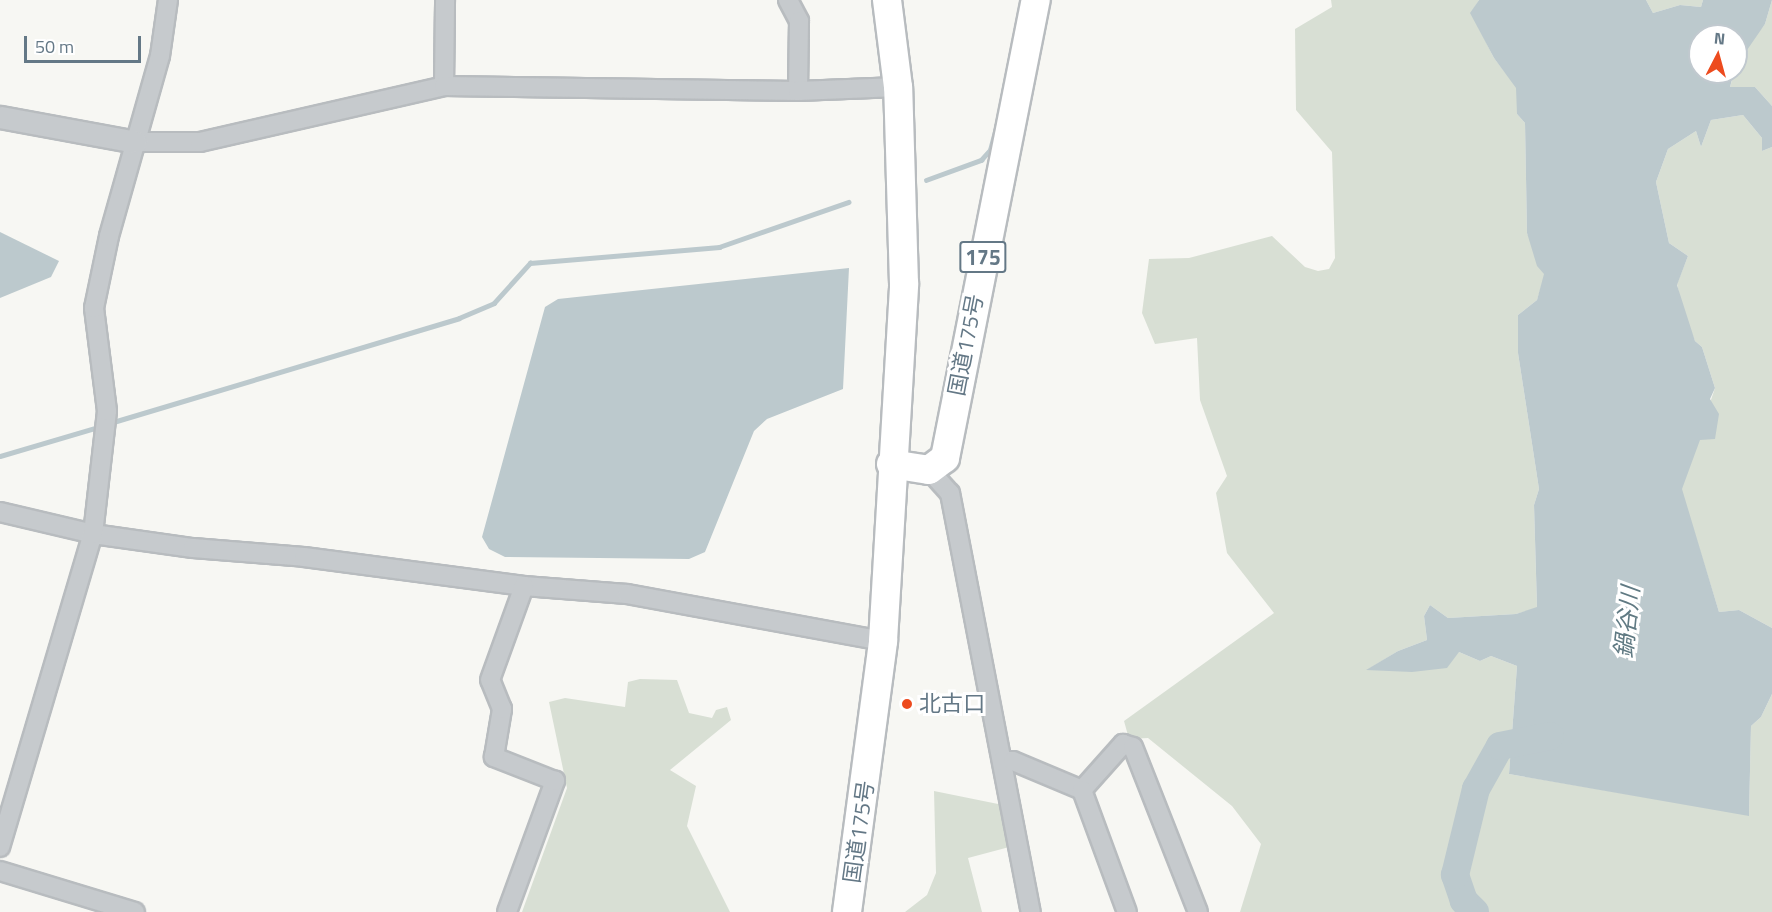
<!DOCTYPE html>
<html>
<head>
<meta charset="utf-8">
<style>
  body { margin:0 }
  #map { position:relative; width:1772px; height:912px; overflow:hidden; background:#f7f7f3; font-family:"Titillium Web","Noto Sans JP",sans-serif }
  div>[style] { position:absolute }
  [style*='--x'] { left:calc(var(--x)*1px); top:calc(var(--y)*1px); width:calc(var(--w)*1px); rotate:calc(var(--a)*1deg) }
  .green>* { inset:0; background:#d8dfd4 }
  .water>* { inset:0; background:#bcc9cd }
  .stream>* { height:4.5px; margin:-2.25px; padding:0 2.25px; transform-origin:2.25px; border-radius:2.25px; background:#bcc9cd }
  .river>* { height:28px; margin:-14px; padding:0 14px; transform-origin:14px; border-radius:14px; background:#bcc9cd }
  .roads { filter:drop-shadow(2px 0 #b8bcbf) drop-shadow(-2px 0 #b8bcbf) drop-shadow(0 2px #b8bcbf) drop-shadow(0 -2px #b8bcbf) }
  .minor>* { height:18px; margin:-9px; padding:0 9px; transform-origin:9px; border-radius:9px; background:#c6cacd }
  .tertiary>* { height:21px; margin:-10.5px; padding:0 10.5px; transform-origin:10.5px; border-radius:10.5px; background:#c6cacd }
  .trunk>* { height:28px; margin:-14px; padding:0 14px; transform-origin:14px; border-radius:14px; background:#fff }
  .dots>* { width:16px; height:16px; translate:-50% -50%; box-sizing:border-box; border:3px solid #fff; border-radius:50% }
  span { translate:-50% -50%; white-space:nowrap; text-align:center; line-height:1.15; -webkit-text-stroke:6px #fff; paint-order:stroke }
  .shield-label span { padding:2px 4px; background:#fff; border:2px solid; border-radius:4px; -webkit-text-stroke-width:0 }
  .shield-label { font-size:21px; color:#647886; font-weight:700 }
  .street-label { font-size:22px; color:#647886 }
  .poi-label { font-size:22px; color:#647886 }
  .left { translate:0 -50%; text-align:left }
  .water-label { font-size:24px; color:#607a83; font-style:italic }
  .north { position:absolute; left:1688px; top:24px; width:60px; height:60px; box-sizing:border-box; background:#fff; border:2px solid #c1c9cf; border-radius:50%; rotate:6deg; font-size:16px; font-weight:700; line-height:24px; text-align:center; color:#647886 }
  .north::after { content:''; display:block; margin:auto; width:21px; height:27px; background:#ed4b1e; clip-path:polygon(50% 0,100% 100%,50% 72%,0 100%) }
  .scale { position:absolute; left:24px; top:36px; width:117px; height:27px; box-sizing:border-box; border:3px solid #647886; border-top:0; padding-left:8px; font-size:18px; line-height:21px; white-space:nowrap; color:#647886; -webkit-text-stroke:4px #fff; paint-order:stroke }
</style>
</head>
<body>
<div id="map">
  <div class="green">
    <div style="clip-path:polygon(1331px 0,1479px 0,1471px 13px,1494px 58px,1517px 88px,1517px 114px,1525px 123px,1527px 233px,1545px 274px,1537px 300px,1518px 315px,1518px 353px,1539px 489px,1534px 505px,1537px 608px,1516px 614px,1448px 618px,1430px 605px,1424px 616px,1427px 640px,1398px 651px,1367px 670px,1459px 652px,1480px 661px,1491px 656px,1517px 666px,1509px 774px,1749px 815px,1751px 726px,1761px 717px,1772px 694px,1772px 912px,1240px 912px,1261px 844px,1232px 806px,1148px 738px,1129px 739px,1124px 721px,1274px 613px,1227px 553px,1216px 493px,1227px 476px,1200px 400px,1197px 338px,1155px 344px,1142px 313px,1149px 259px,1189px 258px,1272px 236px,1305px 267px,1318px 271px,1329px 269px,1335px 258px,1332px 152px,1296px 110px,1295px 29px,1332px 7px)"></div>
    <div style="clip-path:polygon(1646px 0,1703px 0,1701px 7px,1680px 5px,1653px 13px)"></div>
    <div style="clip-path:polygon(1772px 0,1772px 106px,1755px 87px,1730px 87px,1739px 57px,1765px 24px)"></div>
    <div style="clip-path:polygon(1743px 115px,1762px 138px,1762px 151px,1772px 147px,1772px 628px,1739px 610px,1719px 612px,1681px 489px,1715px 388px,1702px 347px,1695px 341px,1683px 311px,1677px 284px,1688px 256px,1669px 243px,1656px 182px,1668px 149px,1696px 131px,1701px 147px,1711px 120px)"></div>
    <div style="clip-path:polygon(640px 679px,677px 680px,689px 713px,712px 718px,716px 710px,727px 707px,731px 720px,670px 770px,696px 786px,687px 826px,730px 912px,522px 912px,567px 788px,549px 702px,565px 698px,625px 707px,628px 682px)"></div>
    <div style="clip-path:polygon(934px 791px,1003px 805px,1013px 846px,968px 858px,982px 912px,905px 912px,927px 895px,936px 873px)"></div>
  </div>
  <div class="water">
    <div style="clip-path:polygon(1479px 0,1646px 0,1653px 13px,1680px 5px,1701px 7px,1703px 0,1772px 0,1765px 24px,1736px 66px,1736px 36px,1700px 36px,1700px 72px,1734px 72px,1730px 87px,1755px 87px,1772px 106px,1772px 147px,1762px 151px,1762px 138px,1743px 115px,1711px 120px,1701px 147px,1696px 131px,1668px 149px,1656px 182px,1669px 243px,1688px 256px,1677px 285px,1695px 341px,1702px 347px,1715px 388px,1710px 399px,1719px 414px,1715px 439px,1700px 440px,1682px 489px,1719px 612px,1739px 610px,1772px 628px,1772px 694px,1761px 717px,1751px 726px,1749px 816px,1509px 774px,1517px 666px,1491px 656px,1480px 661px,1459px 652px,1447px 668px,1412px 672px,1366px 670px,1398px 651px,1427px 640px,1424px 616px,1430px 605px,1448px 618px,1516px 614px,1537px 607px,1534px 505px,1539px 489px,1518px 353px,1518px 315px,1537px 300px,1544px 274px,1537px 266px,1527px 233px,1525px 123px,1517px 114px,1516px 88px,1494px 58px,1470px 13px)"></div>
    <div style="clip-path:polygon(0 232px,59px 261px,51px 277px,0 298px)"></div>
    <div style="clip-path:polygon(849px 268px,843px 389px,767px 419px,754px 431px,705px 552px,689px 559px,505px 557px,489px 549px,482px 537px,545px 307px,558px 299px)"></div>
  </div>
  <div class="stream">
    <div style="--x:926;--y:180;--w:59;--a:-20"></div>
    <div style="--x:981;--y:160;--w:13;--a:-48"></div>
    <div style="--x:990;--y:150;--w:31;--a:-75"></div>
    <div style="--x:110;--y:423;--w:364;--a:-16.7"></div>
    <div style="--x:459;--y:318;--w:38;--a:-23"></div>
    <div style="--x:494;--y:303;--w:54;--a:-48"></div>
    <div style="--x:530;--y:263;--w:190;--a:-4.8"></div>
    <div style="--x:719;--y:247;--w:137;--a:-19.2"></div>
    <div style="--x:0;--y:456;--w:106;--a:-16.4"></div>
  </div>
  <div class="river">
    <div style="--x:1475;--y:912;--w:16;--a:-135"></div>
    <div style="--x:1464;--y:901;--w:28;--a:-109"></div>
    <div style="--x:1455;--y:875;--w:89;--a:-76.3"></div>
    <div style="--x:1476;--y:789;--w:49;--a:-60.8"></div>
    <div style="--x:1500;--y:746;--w:51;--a:-11.3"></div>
  </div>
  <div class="roads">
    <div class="minor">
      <div style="--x:788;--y:0;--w:24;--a:62"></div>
      <div style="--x:799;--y:21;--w:70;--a:90.8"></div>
      <div style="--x:444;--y:86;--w:86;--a:-89.3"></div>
      <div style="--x:136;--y:142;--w:64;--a:0"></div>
      <div style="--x:200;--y:142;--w:250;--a:-12.9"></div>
      <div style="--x:444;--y:86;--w:354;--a:0.8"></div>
      <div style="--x:798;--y:91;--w:100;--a:-2.3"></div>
      <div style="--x:929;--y:470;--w:31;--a:48"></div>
      <div style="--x:950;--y:493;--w:427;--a:79.1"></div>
      <div style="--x:0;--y:512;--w:96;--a:13.3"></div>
      <div style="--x:93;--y:534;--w:101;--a:8"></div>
      <div style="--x:193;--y:548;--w:111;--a:4.6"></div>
      <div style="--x:304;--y:557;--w:222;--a:7.5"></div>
      <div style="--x:524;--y:586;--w:103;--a:4.4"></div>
      <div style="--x:627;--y:594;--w:260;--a:10.4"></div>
      <div style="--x:1002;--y:761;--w:11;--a:0"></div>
      <div style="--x:1013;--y:761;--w:75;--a:22.8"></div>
      <div style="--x:1082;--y:790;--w:62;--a:-48.3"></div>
      <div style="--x:1123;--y:744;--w:10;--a:17"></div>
      <div style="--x:1133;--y:747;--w:177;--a:68.5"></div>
      <div style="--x:1082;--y:790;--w:130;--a:69.8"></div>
      <div style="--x:0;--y:847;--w:327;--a:-73.5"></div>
      <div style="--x:93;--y:534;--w:124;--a:-83.5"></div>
      <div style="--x:107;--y:411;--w:104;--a:-97.2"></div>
      <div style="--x:94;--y:308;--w:74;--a:-78.2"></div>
      <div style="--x:109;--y:236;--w:187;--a:-74.2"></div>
      <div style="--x:160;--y:56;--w:57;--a:-81.9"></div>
      <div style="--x:0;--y:871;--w:141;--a:16.9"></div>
      <div style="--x:507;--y:912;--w:140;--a:-69.9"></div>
      <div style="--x:555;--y:781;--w:66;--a:-158.5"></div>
      <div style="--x:494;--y:757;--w:49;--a:-80.5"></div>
      <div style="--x:502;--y:709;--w:31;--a:-112"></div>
      <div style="--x:490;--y:680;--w:100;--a:-70.1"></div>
    </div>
    <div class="tertiary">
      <div style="--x:0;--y:117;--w:138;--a:10.4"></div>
    </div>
    <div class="trunk">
      <div style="--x:891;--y:464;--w:38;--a:9"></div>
      <div style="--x:929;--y:470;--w:20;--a:-37"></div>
      <div style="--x:945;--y:458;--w:467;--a:-78.8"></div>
      <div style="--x:847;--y:912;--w:273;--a:-82.4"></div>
      <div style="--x:883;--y:641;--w:358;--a:-86.6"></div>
      <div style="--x:904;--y:284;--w:197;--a:-91.7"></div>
      <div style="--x:898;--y:87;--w:88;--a:-97.2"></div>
    </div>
  </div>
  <div class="dots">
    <div style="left:907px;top:704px;background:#ed4b1e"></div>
  </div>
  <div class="shield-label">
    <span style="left:983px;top:257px">175</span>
  </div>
  <div class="street-label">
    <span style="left:966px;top:345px;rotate:-79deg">国道175号</span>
    <span style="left:859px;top:832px;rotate:-82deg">国道175号</span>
  </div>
  <div class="poi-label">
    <span class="left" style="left:919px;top:704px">北古口</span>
  </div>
  <div class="water-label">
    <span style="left:1627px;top:622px;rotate:-84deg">鍋谷川</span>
  </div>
  <div class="north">N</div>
  <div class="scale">50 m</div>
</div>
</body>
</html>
